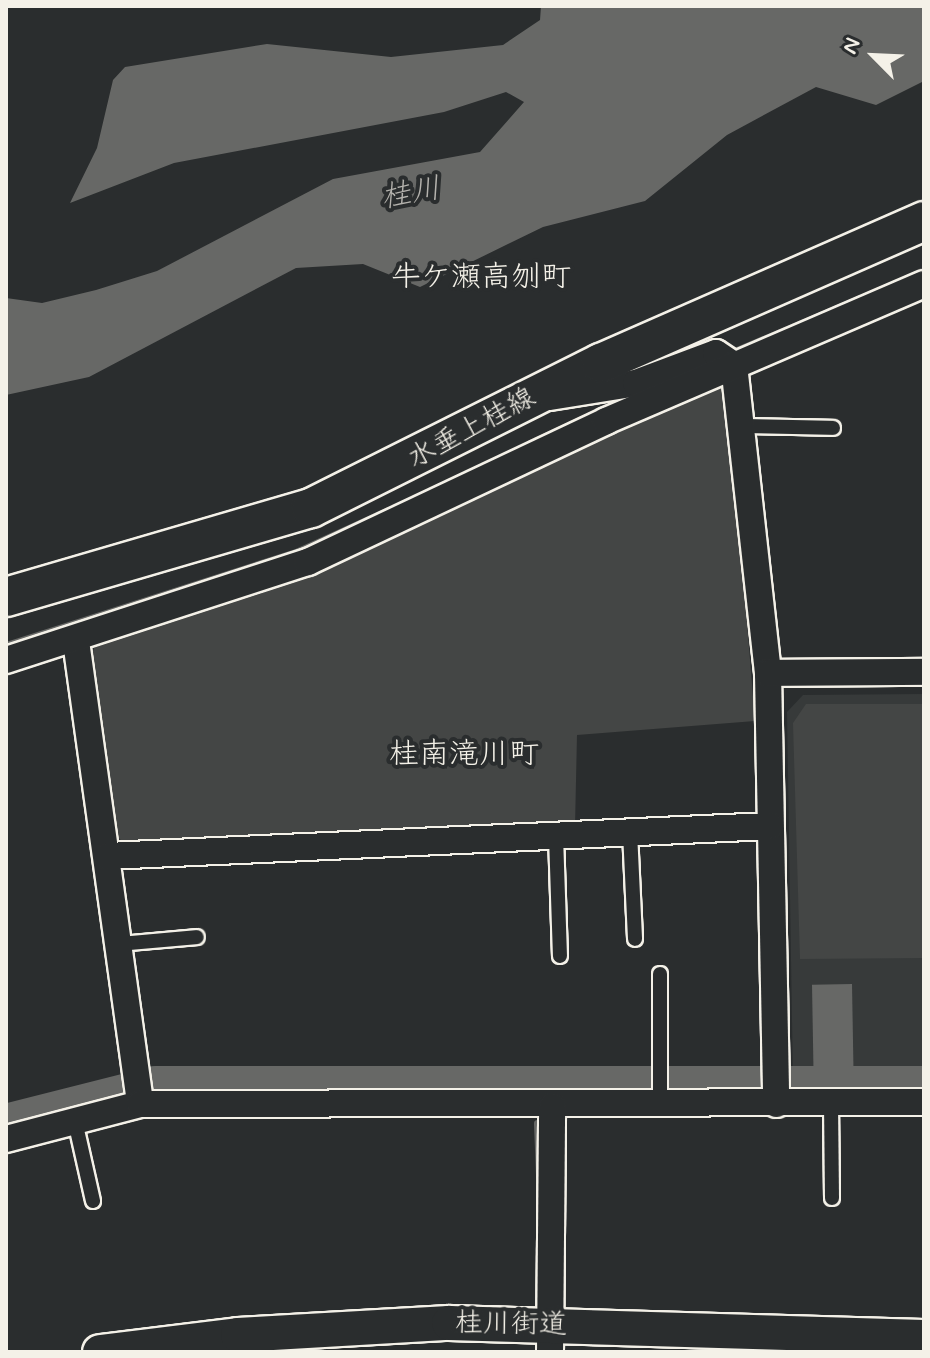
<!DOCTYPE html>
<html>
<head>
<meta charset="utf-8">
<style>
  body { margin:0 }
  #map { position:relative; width:930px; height:1358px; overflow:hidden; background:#2a2d2e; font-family:Mynerve,"Klee One",sans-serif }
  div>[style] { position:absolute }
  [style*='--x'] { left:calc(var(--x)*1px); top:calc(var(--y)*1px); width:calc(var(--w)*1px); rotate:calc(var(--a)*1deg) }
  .built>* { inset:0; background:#373a3a }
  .green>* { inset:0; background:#444645 }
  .water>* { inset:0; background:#676866; transform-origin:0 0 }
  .stream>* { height:7px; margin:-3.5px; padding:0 3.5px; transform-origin:3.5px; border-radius:3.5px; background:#676866 }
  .river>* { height:40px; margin:-20px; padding:0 20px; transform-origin:20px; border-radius:20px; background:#676866 }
  .roads { filter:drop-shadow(2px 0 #f4f1e8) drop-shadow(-2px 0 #f4f1e8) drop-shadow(0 2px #f4f1e8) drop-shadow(0 -2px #f4f1e8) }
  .service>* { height:14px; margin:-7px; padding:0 7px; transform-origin:7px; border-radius:7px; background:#2a2d2e }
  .minor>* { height:26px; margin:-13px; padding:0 13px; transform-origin:13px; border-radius:13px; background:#2a2d2e }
  .tertiary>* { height:34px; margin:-17px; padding:0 17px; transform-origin:17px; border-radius:17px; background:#2a2d2e }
  .secondary>* { height:38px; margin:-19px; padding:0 19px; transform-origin:19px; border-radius:19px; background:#2a2d2e }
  span { translate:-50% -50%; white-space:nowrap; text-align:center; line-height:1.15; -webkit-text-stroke:8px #2a2d2e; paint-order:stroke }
  .street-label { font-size:28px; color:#f4f1e8 }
  .water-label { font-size:30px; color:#b5b3ae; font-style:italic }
  .neighbourhood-label { font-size:30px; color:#f4f1e8 }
  .frame { position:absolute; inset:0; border:8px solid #f4f1e8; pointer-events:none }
  .north { position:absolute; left:834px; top:16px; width:80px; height:80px; -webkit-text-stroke:6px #2a2d2e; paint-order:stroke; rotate:294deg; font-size:22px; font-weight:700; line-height:32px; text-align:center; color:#f4f1e8 }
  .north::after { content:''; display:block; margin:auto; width:28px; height:36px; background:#f4f1e8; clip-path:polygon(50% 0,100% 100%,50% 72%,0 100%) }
</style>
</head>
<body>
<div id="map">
  <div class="built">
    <div style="clip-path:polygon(924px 694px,924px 1079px,793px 1082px,787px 712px,803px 695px)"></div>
  </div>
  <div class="green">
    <div style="clip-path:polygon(717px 384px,728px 389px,755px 721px,577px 735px,575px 827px,124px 844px,114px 832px,91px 658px,96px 642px,260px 594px)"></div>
    <div style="clip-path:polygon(806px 704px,924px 704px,924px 958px,800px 959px,793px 723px)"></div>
  </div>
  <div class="water">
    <div style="clip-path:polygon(541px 6px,924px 6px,924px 81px,876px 105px,816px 87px,727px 135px,645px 201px,543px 227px,420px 287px,363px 264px,296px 268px,89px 377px,6px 395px,6px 298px,42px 303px,96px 290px,157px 271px,333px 179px,480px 152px,524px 102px,506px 92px,444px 112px,174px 163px,70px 203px,97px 148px,113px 80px,125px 67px,267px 44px,391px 57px,503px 45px,540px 20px)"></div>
    <div style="left:852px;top:984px;width:87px;height:40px;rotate:89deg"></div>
  </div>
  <div class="stream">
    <div style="--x:730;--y:353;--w:211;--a:-22.9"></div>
    <div style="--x:530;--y:443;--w:95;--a:-24.9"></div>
    <div style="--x:6;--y:645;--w:305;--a:-17.8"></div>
    <div style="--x:296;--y:552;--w:101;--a:-24.5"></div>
    <div style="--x:537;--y:1123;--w:53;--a:87.8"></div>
  </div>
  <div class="river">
    <div style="--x:6;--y:1124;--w:155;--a:-14.2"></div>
    <div style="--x:156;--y:1086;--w:768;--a:0"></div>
  </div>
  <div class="roads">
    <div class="service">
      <div style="--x:741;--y:426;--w:92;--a:1.2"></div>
      <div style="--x:630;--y:832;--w:107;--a:87.3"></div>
      <div style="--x:556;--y:836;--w:120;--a:88.1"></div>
      <div style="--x:119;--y:944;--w:78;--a:-5.1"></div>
      <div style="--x:831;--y:1103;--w:95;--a:89.4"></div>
      <div style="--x:660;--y:1105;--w:131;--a:-90"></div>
      <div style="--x:75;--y:1121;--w:82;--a:77.3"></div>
    </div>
    <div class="minor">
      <div style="--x:550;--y:397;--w:87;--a:-9.2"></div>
      <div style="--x:636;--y:383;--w:85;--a:-20.6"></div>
      <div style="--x:716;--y:353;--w:22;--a:34"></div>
      <div style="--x:734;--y:365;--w:310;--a:83.7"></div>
      <div style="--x:768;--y:673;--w:431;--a:88.9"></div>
      <div style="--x:76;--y:641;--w:467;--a:82.1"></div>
      <div style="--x:6;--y:660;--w:318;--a:-18"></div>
      <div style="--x:308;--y:562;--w:330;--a:-25.3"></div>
      <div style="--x:606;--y:421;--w:346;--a:-23.3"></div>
      <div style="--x:768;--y:673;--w:156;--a:-0.4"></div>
      <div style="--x:107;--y:856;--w:664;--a:-2.59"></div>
      <div style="--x:6;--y:1139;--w:138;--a:-14.6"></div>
      <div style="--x:140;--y:1104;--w:784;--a:-0.15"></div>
      <div style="--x:550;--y:1352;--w:246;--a:-89.5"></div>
    </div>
    <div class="tertiary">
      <div style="--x:100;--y:1352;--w:139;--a:-7"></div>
      <div style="--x:238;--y:1335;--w:211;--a:-3.3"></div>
      <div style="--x:449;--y:1323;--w:475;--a:1.7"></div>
    </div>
    <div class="secondary">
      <div style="--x:6;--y:597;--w:318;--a:-16.3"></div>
      <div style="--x:311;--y:508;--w:324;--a:-26.6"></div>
      <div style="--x:601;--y:363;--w:353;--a:-23.7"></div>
    </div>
  </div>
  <div class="street-label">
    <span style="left:472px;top:429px;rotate:-28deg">水垂上桂線</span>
    <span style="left:511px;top:1325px;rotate:1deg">桂川街道</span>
  </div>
  <div class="water-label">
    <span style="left:411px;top:194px;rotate:-10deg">桂川</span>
  </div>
  <div class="neighbourhood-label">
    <span style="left:481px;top:278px">牛ケ瀬高刎町</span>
    <span style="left:464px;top:755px">桂南滝川町</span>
  </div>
  <div class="frame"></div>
  <div class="north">N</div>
</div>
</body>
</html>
